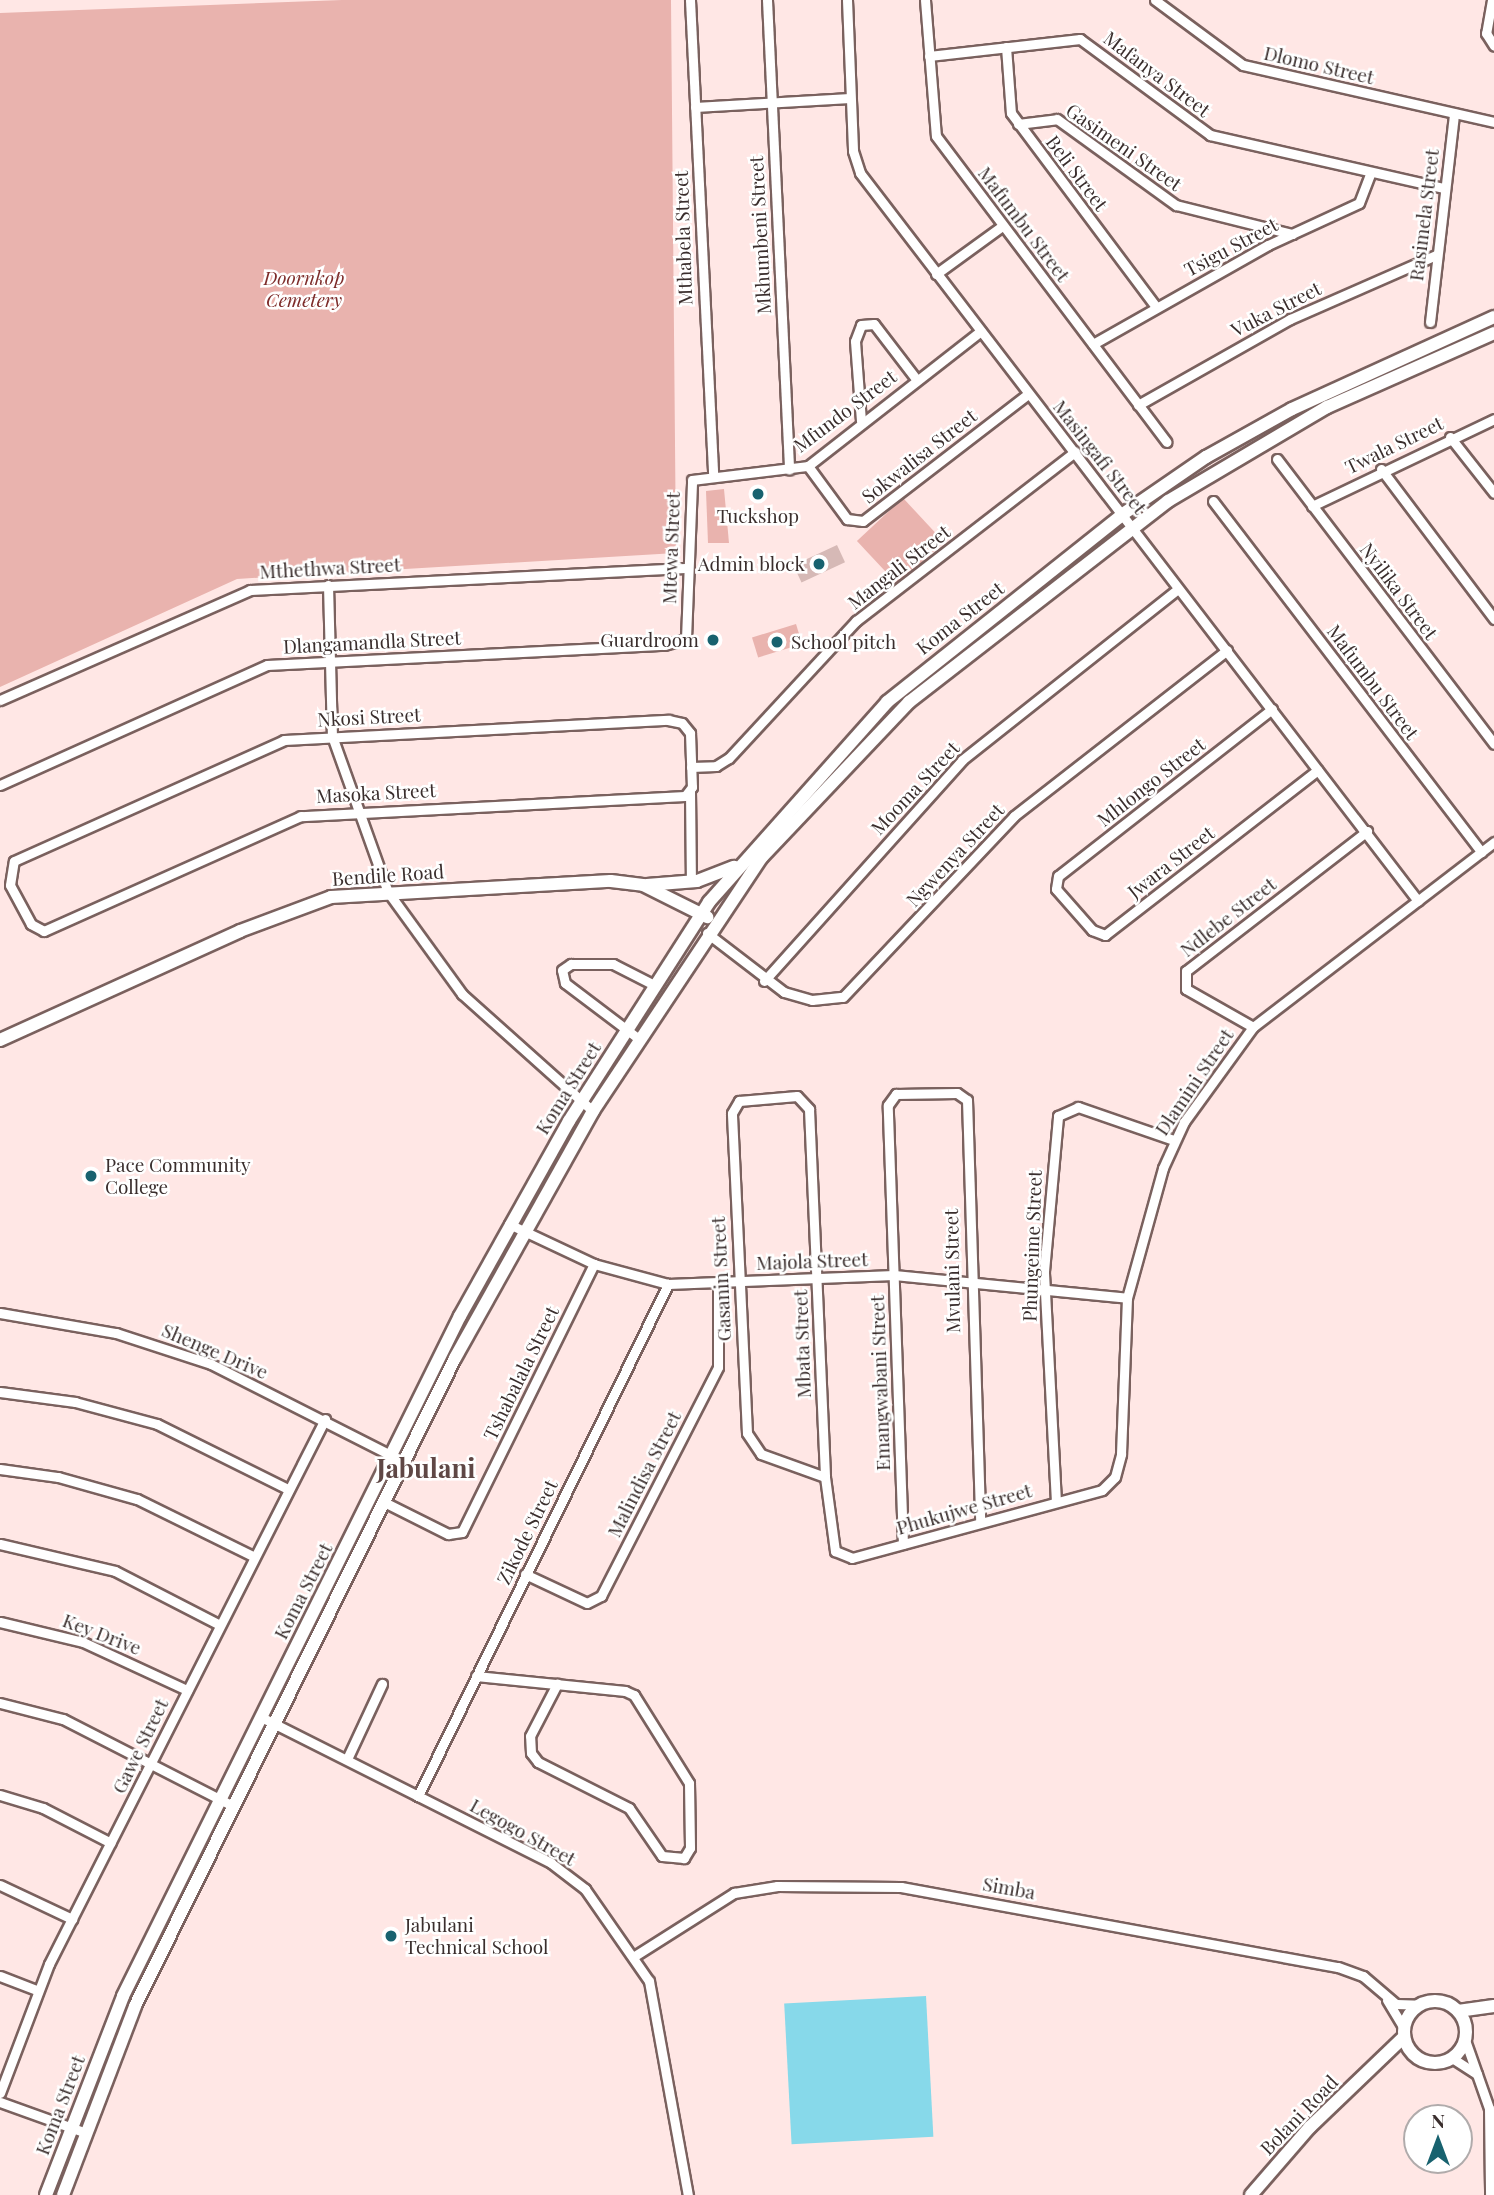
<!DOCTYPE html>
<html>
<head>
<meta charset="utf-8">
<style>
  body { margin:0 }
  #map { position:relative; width:1494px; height:2195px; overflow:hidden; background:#ffe7e5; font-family:"Playfair Display",serif }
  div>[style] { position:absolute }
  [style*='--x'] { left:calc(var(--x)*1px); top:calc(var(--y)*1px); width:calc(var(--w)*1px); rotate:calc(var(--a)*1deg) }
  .green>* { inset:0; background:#e9b3ae; transform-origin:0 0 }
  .water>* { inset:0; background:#87d9ea; transform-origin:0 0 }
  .building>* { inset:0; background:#d6b9b6; transform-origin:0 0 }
  .roads { filter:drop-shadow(2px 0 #7a615e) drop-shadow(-2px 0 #7a615e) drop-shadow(0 2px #7a615e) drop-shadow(0 -2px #7a615e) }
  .street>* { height:9px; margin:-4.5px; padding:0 4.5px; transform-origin:4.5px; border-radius:4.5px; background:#fff }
  .secondary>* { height:12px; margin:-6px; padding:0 6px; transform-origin:6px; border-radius:6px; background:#fff }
  .secondary>.ring { margin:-6px; padding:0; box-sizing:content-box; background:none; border:12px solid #fff; border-radius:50% }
  .dots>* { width:19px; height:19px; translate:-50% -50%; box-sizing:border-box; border:4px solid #fff; border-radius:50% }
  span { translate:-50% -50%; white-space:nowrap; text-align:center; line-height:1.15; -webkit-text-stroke:5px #fff; paint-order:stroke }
  .street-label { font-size:19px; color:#3a2e2d }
  .park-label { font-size:19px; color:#7d2c2a; font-style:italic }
  .poi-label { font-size:19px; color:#3a2e2d }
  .right { translate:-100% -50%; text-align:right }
  .left { translate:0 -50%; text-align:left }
  .district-label { font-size:26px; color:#5f4745; font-weight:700 }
  .north { position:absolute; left:1403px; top:2104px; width:70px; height:70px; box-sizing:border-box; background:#fff; border:2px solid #b0abab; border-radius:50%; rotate:0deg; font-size:19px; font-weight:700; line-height:28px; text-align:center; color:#3a2e2d }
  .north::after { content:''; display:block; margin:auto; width:24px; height:32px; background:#18626f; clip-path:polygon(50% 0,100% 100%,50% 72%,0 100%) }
</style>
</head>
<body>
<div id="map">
  <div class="green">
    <div style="clip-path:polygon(342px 0,671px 0,676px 553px,237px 579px,0 687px,0 13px)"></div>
    <div style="clip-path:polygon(724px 489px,729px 543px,708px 543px,706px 491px)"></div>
    <div style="left:903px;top:498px;width:60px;height:63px;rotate:47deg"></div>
    <div style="left:796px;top:624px;width:21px;height:46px;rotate:73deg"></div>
  </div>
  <div class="water">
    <div style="left:926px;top:1996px;width:141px;height:142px;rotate:87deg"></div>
  </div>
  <div class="building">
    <div style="left:837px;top:545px;width:19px;height:48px;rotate:65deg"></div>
  </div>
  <div class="roads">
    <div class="street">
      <div style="--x:690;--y:0;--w:476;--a:87.2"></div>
      <div style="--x:767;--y:0;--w:470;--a:87.3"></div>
      <div style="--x:847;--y:0;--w:151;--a:87.7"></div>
      <div style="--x:853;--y:151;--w:23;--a:72"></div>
      <div style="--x:860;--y:173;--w:917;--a:52.53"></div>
      <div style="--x:925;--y:0;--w:136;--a:85.4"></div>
      <div style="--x:936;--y:136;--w:383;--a:53"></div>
      <div style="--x:1155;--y:0;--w:109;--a:36.5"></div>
      <div style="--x:1243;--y:65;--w:257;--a:12.8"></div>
      <div style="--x:1492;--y:0;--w:34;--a:100"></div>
      <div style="--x:1486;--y:33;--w:15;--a:58"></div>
      <div style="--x:1006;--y:47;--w:66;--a:85.7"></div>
      <div style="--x:1011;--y:113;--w:242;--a:53.2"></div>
      <div style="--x:929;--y:56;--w:152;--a:-6.4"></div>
      <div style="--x:1080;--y:39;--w:162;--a:36.4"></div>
      <div style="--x:1210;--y:135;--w:240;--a:12.8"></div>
      <div style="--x:695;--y:107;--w:155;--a:-3.3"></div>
      <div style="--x:1018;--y:124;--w:39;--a:-7"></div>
      <div style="--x:1057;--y:119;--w:147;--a:35.9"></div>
      <div style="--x:1176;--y:205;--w:120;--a:14"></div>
      <div style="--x:936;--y:274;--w:82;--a:-36"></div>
      <div style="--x:1430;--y:322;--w:210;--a:-83.4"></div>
      <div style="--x:1093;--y:344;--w:201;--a:-29.5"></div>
      <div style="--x:1268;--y:245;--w:100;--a:-24.8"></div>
      <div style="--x:1359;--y:203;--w:33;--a:-69"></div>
      <div style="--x:1138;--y:405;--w:175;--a:-29.5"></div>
      <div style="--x:1290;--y:319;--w:159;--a:-23.7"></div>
      <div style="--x:861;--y:421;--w:80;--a:-94.3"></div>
      <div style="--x:855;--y:341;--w:17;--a:-69"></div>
      <div style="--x:861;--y:325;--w:13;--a:-4"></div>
      <div style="--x:874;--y:324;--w:69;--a:52.6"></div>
      <div style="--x:1450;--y:437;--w:71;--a:51.8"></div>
      <div style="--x:1277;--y:459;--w:358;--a:52.7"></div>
      <div style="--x:808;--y:466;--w:66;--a:53.7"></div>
      <div style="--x:847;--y:519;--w:16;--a:7"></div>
      <div style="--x:863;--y:521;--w:208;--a:-37.6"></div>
      <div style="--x:1381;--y:469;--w:188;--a:53"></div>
      <div style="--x:1213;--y:501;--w:442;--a:52.6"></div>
      <div style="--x:1312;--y:506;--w:202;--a:-25.5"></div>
      <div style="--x:328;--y:585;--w:151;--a:88.5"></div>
      <div style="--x:332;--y:736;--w:166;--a:70.3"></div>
      <div style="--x:388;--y:892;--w:126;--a:54"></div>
      <div style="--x:462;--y:994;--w:176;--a:41.8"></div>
      <div style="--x:0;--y:700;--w:273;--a:-23.7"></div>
      <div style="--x:250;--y:590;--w:436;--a:-2.9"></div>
      <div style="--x:1272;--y:709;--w:271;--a:142"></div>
      <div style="--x:1058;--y:876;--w:13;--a:99"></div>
      <div style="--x:1056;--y:889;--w:55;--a:48.7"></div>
      <div style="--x:1092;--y:930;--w:14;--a:21"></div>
      <div style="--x:1105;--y:935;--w:269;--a:-37.8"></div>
      <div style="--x:668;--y:720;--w:14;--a:12"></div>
      <div style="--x:682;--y:723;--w:13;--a:51"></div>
      <div style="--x:690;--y:733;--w:54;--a:87.9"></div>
      <div style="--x:692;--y:787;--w:11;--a:128"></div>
      <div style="--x:685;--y:796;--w:385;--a:177"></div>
      <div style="--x:301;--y:816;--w:282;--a:155.9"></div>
      <div style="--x:44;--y:931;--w:15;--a:-152"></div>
      <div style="--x:31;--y:924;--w:44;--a:-118.3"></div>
      <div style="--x:10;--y:885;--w:24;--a:-81"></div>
      <div style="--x:14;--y:861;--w:296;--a:-24.1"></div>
      <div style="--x:284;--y:740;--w:385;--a:-3"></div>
      <div style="--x:691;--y:767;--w:25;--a:-2"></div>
      <div style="--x:716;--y:766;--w:15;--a:-32"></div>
      <div style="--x:729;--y:758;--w:187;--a:-47.2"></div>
      <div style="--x:856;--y:621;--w:277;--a:-37.7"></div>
      <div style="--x:0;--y:785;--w:293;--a:-24.2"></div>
      <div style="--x:267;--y:665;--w:398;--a:-2.9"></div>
      <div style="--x:664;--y:645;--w:23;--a:-15"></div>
      <div style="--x:686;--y:639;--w:159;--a:-87.8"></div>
      <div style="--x:692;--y:480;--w:117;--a:-6.9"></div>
      <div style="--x:808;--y:466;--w:219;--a:-38"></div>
      <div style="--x:690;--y:791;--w:91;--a:89.4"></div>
      <div style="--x:707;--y:933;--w:97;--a:37.5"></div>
      <div style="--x:784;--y:992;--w:29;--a:16"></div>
      <div style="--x:812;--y:1000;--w:31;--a:-6"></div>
      <div style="--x:843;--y:997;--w:249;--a:-46.6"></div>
      <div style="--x:1014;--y:816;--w:270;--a:-37.9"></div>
      <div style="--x:764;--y:981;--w:297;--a:-48.1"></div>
      <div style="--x:962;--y:760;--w:275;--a:-38.4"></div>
      <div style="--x:1253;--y:1027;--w:77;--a:-150.4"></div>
      <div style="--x:1186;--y:989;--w:18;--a:-90"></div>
      <div style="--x:1186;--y:971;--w:229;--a:-37.7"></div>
      <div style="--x:639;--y:1039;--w:93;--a:-142.9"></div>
      <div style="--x:565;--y:983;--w:13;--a:-103"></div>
      <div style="--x:562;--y:970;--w:11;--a:-34"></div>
      <div style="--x:571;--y:964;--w:42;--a:0"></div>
      <div style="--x:613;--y:964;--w:48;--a:27.1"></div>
      <div style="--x:509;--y:1224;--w:94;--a:25.2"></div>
      <div style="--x:594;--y:1264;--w:77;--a:15.1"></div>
      <div style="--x:668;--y:1284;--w:226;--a:-2.3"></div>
      <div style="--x:894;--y:1275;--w:234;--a:5.6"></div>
      <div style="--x:0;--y:1313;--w:118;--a:9.8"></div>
      <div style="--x:116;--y:1333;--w:100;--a:18.1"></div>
      <div style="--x:211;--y:1364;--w:214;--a:26.9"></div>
      <div style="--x:0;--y:1392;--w:76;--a:7.6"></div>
      <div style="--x:75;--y:1402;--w:85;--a:15"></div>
      <div style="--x:157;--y:1424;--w:146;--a:26.4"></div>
      <div style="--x:0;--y:1469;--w:59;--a:7.9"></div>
      <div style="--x:58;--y:1477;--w:82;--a:15.6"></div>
      <div style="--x:137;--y:1499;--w:129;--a:26.2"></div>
      <div style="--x:825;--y:1477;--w:68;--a:-160.2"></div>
      <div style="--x:761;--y:1454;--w:25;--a:-124"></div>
      <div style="--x:747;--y:1433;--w:320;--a:-92.7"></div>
      <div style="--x:732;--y:1113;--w:14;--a:-60"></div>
      <div style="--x:739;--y:1101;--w:58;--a:-4.9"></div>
      <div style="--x:797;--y:1096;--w:18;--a:47"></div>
      <div style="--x:809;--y:1109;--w:368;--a:87.5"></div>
      <div style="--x:825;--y:1477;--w:75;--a:82.3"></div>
      <div style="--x:835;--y:1551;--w:18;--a:22"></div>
      <div style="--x:852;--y:1558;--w:259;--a:-15.2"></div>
      <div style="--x:1102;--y:1490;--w:18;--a:-45"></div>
      <div style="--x:1115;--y:1477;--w:24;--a:-75"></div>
      <div style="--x:1121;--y:1454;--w:156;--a:-87.8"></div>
      <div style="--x:1127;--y:1298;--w:135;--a:-74.5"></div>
      <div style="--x:1163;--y:1168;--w:51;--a:-65.5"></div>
      <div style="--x:1184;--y:1122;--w:117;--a:-54"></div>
      <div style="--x:1253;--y:1027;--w:304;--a:-37.5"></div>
      <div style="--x:382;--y:1501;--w:74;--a:26.6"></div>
      <div style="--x:448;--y:1534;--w:14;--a:-8"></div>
      <div style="--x:462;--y:1532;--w:299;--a:-63.8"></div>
      <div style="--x:1056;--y:1502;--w:231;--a:-93"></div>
      <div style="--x:1044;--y:1271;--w:156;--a:-84.8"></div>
      <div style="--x:1058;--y:1116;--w:22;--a:-24"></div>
      <div style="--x:1078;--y:1107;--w:102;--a:19"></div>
      <div style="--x:0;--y:1544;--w:118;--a:13.2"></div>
      <div style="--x:115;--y:1571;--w:118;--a:27.2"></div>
      <div style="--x:903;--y:1544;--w:439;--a:-92"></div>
      <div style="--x:888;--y:1105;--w:14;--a:-54"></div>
      <div style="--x:896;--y:1094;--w:61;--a:-0.9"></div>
      <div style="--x:957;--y:1093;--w:12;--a:35"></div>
      <div style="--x:967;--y:1100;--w:421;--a:88.2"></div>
      <div style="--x:525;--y:1574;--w:68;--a:25.1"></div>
      <div style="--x:587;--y:1603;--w:16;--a:-27"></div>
      <div style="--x:601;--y:1596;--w:257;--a:-62.9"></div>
      <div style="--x:718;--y:1367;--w:85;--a:-90"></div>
      <div style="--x:0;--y:1622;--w:85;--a:13.5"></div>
      <div style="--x:83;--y:1642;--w:115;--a:24.8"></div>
      <div style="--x:476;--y:1676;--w:150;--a:5.7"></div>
      <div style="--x:625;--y:1691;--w:10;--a:24"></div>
      <div style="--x:634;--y:1695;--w:104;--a:58"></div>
      <div style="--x:689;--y:1783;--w:65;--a:89.1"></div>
      <div style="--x:690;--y:1848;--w:12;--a:121"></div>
      <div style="--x:684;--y:1858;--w:22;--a:-175"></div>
      <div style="--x:662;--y:1856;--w:58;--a:-124.5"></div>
      <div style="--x:629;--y:1808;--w:102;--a:-153.2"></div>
      <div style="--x:538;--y:1762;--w:11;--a:-128"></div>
      <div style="--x:531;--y:1753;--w:17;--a:-93"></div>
      <div style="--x:530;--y:1736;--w:59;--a:-62.6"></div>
      <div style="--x:0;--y:1703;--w:65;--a:14.3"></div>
      <div style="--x:63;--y:1719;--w:191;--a:27.1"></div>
      <div style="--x:261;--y:1717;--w:325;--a:26.7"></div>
      <div style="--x:551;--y:1863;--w:43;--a:37.4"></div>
      <div style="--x:585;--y:1889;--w:112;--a:55.2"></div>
      <div style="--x:649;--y:1981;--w:218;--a:79.7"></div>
      <div style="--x:347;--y:1759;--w:83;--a:-65"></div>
      <div style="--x:0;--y:1795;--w:45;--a:16.8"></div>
      <div style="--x:43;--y:1808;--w:76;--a:27.2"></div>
      <div style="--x:418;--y:1796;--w:570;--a:-63.97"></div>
      <div style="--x:0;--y:1885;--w:80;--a:25.3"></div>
      <div style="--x:633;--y:1957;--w:120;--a:-32.4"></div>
      <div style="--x:734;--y:1893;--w:44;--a:-9.2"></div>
      <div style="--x:777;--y:1886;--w:124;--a:0.5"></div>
      <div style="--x:901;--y:1887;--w:444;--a:10.4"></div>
      <div style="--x:1338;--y:1967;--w:27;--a:20"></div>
      <div style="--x:1363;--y:1976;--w:43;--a:40.3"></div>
      <div style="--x:1396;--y:2004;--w:24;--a:2"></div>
      <div style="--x:0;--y:1976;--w:40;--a:21"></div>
      <div style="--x:1387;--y:2000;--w:33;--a:59"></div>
      <div style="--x:1465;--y:2040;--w:72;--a:70.6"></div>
      <div style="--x:1489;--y:2108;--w:87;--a:89.3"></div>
      <div style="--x:1452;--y:2058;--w:30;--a:33"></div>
      <div style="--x:0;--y:2093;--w:138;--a:-69.2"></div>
      <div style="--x:49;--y:1964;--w:611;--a:-63.14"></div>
      <div style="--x:0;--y:2102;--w:91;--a:19.8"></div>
    </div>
    <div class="secondary">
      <div style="--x:647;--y:885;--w:50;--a:-4.6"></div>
      <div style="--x:697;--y:881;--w:40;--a:-21"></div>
      <div style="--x:0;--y:1040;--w:264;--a:-24.4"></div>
      <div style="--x:240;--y:931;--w:97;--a:-20.5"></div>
      <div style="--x:331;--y:897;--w:280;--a:-3.3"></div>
      <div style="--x:611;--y:881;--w:32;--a:7"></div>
      <div style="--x:643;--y:885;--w:72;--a:26.6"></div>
      <div class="ring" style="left:1404px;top:2001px;width:50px;height:50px"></div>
      <div style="--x:1458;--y:2011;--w:36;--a:-8"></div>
      <div style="--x:46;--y:2195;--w:213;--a:-68.8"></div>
      <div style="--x:123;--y:1996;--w:759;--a:-63.64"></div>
      <div style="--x:460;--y:1316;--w:223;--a:-60.8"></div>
      <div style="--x:569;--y:1121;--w:260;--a:-57.4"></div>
      <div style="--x:709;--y:902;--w:268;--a:-48.3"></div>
      <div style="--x:887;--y:702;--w:302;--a:-38.5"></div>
      <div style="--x:1123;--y:514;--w:101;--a:-34.5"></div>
      <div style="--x:1206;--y:457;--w:98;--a:-29.2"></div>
      <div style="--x:1292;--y:409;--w:222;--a:-24.5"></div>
      <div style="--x:63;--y:2195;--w:202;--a:-69.1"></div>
      <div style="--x:135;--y:2006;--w:723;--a:-63.72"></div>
      <div style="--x:455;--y:1358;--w:283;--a:-60.8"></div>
      <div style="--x:593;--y:1111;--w:305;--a:-56.4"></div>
      <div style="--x:762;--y:857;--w:214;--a:-46.5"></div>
      <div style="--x:909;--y:702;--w:328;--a:-37.8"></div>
      <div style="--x:1168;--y:501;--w:185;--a:-30.6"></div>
      <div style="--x:1327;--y:407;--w:183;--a:-23.9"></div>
      <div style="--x:1251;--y:2195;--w:90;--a:-49.1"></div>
      <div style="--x:1310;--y:2127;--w:130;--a:-43.8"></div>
    </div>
  </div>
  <div class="dots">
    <div style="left:758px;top:494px;background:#18626f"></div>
    <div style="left:819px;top:564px;background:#18626f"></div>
    <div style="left:713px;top:640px;background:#18626f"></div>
    <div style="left:777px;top:642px;background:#18626f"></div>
    <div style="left:91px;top:1176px;background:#18626f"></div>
    <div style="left:391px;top:1936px;background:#18626f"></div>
  </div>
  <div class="street-label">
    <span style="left:1319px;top:65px;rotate:13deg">Dlomo Street</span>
    <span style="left:1157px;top:74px;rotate:37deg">Mafanya Street</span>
    <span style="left:1124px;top:147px;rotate:35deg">Gasimeni Street</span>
    <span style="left:1077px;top:173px;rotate:53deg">Beli Street</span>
    <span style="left:1424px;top:215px;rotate:-83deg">Rasimela Street</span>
    <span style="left:1024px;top:224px;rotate:53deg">Mafumbu Street</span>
    <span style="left:760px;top:235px;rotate:-93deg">Mkhumbeni Street</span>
    <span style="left:683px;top:238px;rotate:-92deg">Mthabela Street</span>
    <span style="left:1231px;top:247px;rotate:-28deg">Tsigu Street</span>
    <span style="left:1276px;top:309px;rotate:-27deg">Vuka Street</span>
    <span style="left:845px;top:411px;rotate:-37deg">Mfundo Street</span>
    <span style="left:1394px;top:445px;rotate:-26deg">Twala Street</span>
    <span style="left:919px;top:456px;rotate:-38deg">Sokwalisa Street</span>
    <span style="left:1100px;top:457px;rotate:52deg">Masingafi Street</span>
    <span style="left:671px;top:548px;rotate:-88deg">Mtewa Street</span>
    <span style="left:899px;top:567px;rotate:-38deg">Mangali Street</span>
    <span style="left:330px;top:568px;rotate:-3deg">Mthethwa Street</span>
    <span style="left:1399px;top:591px;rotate:53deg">Nyilika Street</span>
    <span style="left:960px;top:618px;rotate:-38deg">Koma Street</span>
    <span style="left:372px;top:642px;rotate:-3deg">Dlangamandla Street</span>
    <span style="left:1373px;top:682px;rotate:53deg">Mafumbu Street</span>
    <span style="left:369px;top:717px;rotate:-3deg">Nkosi Street</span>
    <span style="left:1151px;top:782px;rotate:-38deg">Mhlongo Street</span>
    <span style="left:915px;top:788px;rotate:-47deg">Mooma Street</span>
    <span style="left:376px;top:793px;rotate:-3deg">Masoka Street</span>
    <span style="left:955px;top:855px;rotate:-47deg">Ngwenya Street</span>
    <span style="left:1171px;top:862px;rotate:-38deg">Jwara Street</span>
    <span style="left:388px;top:875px;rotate:-4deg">Bendile Road</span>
    <span style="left:1228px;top:917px;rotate:-38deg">Ndlebe Street</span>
    <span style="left:1194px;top:1082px;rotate:-56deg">Dlamini Street</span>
    <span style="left:568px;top:1088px;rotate:-58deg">Koma Street</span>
    <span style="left:1032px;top:1246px;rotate:-88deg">Phungeime Street</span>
    <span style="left:812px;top:1261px;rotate:-2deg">Majola Street</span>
    <span style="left:952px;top:1271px;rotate:-91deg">Mvulani Street</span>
    <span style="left:721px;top:1279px;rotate:-93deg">Gasanin Street</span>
    <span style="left:802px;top:1344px;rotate:-92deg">Mbata Street</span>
    <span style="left:215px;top:1351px;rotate:23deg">Shenge Drive</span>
    <span style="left:521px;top:1373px;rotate:-64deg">Tshabalala Street</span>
    <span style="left:880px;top:1383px;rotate:-92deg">Emangwabani Street</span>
    <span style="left:644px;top:1474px;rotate:-63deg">Malindisa Street</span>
    <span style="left:964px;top:1509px;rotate:-16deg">Phukujwe Street</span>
    <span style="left:527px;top:1532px;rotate:-64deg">Zikode Street</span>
    <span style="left:303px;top:1591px;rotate:-63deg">Koma Street</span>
    <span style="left:102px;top:1634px;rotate:21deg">Key Drive</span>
    <span style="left:140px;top:1746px;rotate:-64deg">Gawe Street</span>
    <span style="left:523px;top:1832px;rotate:29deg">Legogo Street</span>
    <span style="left:1009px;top:1888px;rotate:10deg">Simba</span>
    <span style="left:60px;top:2105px;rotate:-69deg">Koma Street</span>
    <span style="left:1299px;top:2115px;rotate:-46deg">Bolani Road</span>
  </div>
  <div class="park-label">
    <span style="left:304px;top:289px">Doornkop<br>Cemetery</span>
  </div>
  <div class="poi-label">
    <span style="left:758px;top:516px">Tuckshop</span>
    <span class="right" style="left:805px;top:564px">Admin block</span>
    <span class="right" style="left:699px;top:640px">Guardroom</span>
    <span class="left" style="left:791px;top:642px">School pitch</span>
    <span class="left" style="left:105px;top:1176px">Pace Community<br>College</span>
    <span class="left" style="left:405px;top:1936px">Jabulani<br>Technical School</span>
  </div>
  <div class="district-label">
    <span style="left:426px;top:1468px">Jabulani</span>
  </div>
  <div class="north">N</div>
</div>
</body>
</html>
